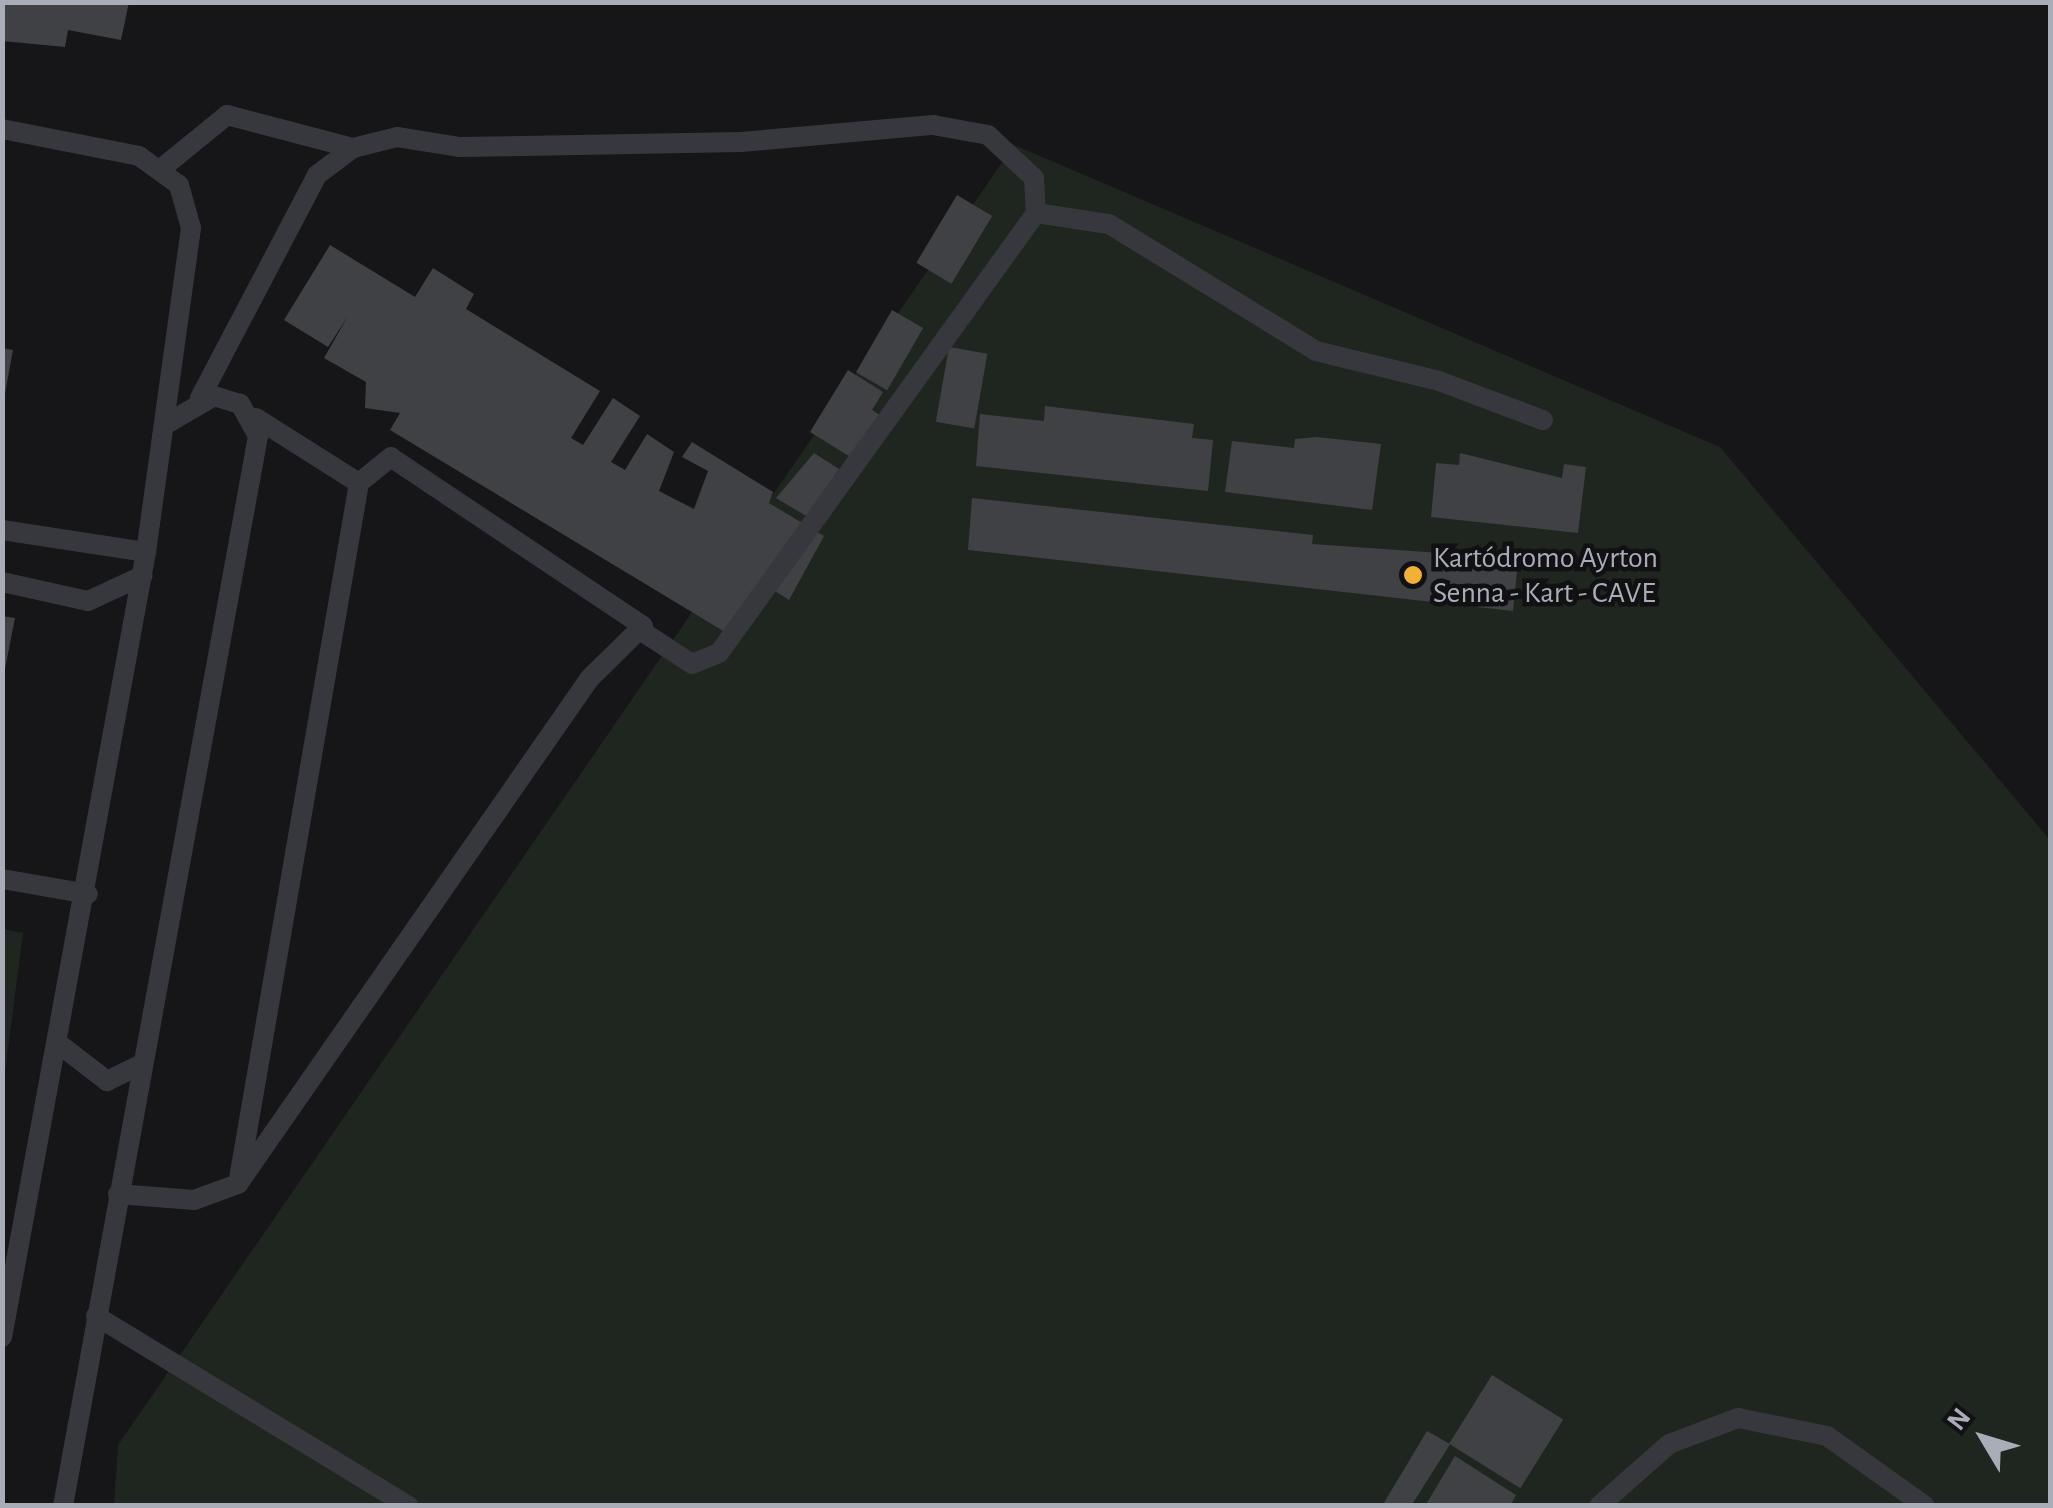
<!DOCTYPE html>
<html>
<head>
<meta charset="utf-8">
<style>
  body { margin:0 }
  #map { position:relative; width:2053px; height:1508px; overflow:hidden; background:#161618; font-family:"Alegreya Sans",sans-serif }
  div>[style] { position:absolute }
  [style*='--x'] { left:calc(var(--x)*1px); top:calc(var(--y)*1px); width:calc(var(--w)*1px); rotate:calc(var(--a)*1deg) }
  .green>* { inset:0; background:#1e261f }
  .building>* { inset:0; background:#404145; transform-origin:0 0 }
  .service>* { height:20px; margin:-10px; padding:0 10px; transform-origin:10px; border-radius:10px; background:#37383d }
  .dots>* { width:28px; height:28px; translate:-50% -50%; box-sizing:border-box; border:5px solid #111113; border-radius:50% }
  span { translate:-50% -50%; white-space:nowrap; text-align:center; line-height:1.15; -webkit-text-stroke:9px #111113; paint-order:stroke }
  .poi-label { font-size:30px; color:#a8adb8 }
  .left { translate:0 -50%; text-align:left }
  .frame { position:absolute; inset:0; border:5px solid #a8adb8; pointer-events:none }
  .north { position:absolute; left:1933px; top:1388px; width:100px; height:100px; -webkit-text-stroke:8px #111113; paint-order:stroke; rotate:308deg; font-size:28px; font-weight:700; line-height:40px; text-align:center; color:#a8adb8 }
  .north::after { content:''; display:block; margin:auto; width:35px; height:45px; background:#a8adb8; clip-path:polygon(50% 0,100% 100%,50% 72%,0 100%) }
</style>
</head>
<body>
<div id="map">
  <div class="green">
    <div style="clip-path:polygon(1014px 145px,1720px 447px,2050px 840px,2050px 1505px,114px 1506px,118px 1445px)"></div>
    <div style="clip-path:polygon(3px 929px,23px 933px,3px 1087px,2px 929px)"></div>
  </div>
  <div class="building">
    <div style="clip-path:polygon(2px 2px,129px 2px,121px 40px,68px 30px,65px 47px,2px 41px)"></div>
    <div style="left:957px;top:195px;width:41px;height:79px;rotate:31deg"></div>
    <div style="clip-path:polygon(330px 245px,415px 297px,433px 268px,474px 294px,466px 309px,600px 391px,571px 438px,583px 445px,613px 398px,640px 416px,611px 462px,625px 470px,647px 434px,674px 452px,659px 491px,694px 509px,708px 471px,682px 457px,692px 442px,773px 492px,769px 503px,824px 536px,789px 600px,761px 582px,725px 632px,390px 430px,400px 413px,365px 408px,366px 382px,324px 358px,348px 316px,328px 347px,284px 320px)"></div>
    <div style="left:892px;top:310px;width:36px;height:72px;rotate:30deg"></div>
    <div style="left:949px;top:347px;width:39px;height:76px;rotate:10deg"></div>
    <div style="clip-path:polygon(2px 348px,13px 350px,4px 399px,2px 398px)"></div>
    <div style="clip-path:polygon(848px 370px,883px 392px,872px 410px,892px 423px,865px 466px,810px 432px)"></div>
    <div style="clip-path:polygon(1045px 406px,1194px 424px,1192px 438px,1213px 440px,1208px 491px,976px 466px,980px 414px,1044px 421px)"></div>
    <div style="clip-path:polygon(1317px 437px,1381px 444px,1372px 510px,1225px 492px,1232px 441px,1294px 448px,1295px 439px)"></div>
    <div style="clip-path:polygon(814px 453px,839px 469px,808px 517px,776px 498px)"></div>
    <div style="clip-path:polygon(1460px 453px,1562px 478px,1564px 464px,1586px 467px,1578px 533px,1431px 517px,1436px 463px,1459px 465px)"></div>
    <div style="clip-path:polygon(972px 498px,1313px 535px,1312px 544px,1498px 557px,1518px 561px,1513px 611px,968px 550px)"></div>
    <div style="clip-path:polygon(2px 616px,15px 618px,4px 674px,2px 673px)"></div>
    <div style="left:1492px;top:1375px;width:84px;height:81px;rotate:32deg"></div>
    <div style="clip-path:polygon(1427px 1431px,1450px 1444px,1446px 1451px,1411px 1506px,1382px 1506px)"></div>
    <div style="clip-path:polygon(1455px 1456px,1516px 1495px,1510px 1506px,1425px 1506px)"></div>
  </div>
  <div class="service">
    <div style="--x:2;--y:129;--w:140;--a:11.1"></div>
    <div style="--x:139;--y:156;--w:49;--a:35.9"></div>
    <div style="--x:179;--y:185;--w:45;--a:74.4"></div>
    <div style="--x:191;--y:228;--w:327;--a:97.9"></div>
    <div style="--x:146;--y:552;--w:798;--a:100.39"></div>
    <div style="--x:162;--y:168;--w:84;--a:-39.2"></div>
    <div style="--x:227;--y:115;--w:130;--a:14.7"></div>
    <div style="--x:1036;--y:213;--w:74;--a:8.6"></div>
    <div style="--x:1109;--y:224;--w:243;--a:31.5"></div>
    <div style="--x:1316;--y:351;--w:127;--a:13.7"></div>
    <div style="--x:1439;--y:381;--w:111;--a:20.6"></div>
    <div style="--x:200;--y:398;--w:252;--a:-62.3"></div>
    <div style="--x:317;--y:175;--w:45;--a:-36.9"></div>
    <div style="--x:353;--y:148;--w:45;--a:-14"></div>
    <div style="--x:397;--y:137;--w:64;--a:9"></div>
    <div style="--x:460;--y:147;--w:281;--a:-1"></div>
    <div style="--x:741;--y:142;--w:193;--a:-5.1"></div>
    <div style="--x:933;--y:125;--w:56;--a:10.3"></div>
    <div style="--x:988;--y:135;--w:63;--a:43.1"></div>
    <div style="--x:1034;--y:178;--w:35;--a:87"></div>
    <div style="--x:1036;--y:213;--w:542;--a:125.77"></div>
    <div style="--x:719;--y:653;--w:29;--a:158"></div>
    <div style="--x:692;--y:664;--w:62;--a:-146.8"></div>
    <div style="--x:256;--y:418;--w:122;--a:32.3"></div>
    <div style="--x:2;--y:530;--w:146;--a:8.7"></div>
    <div style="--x:2;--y:582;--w:88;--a:12.5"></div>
    <div style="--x:88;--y:601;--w:60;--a:-24.8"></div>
    <div style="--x:2;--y:879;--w:87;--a:9.9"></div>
    <div style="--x:59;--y:1044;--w:61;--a:37.6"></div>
    <div style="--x:107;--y:1081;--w:39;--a:-26"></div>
    <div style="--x:118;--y:1194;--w:76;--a:4.5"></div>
    <div style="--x:194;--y:1200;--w:47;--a:-20"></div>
    <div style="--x:238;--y:1184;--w:616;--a:-55.18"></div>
    <div style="--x:590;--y:678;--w:74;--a:-44.5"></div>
    <div style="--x:643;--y:626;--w:303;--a:-146.2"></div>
    <div style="--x:391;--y:457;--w:41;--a:140.9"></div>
    <div style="--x:359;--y:483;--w:711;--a:99.79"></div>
    <div style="--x:96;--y:1316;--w:366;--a:31.3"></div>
    <div style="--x:63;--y:1506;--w:1088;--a:-79.67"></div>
    <div style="--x:258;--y:436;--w:37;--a:-119"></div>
    <div style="--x:240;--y:404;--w:27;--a:-163"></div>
    <div style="--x:214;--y:396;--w:53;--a:149.6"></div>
    <div style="--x:1599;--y:1506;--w:94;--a:-41.5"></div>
    <div style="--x:1669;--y:1444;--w:74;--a:-20.6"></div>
    <div style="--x:1738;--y:1418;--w:91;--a:11.4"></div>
    <div style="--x:1827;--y:1436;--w:120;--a:35.5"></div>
  </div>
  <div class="dots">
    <div style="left:1413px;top:575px;background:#f2b134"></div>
  </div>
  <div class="poi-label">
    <span class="left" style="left:1433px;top:575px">Kartódromo Ayrton<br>Senna - Kart - CAVE</span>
  </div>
  <div class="frame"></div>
  <div class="north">N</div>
</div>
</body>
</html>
